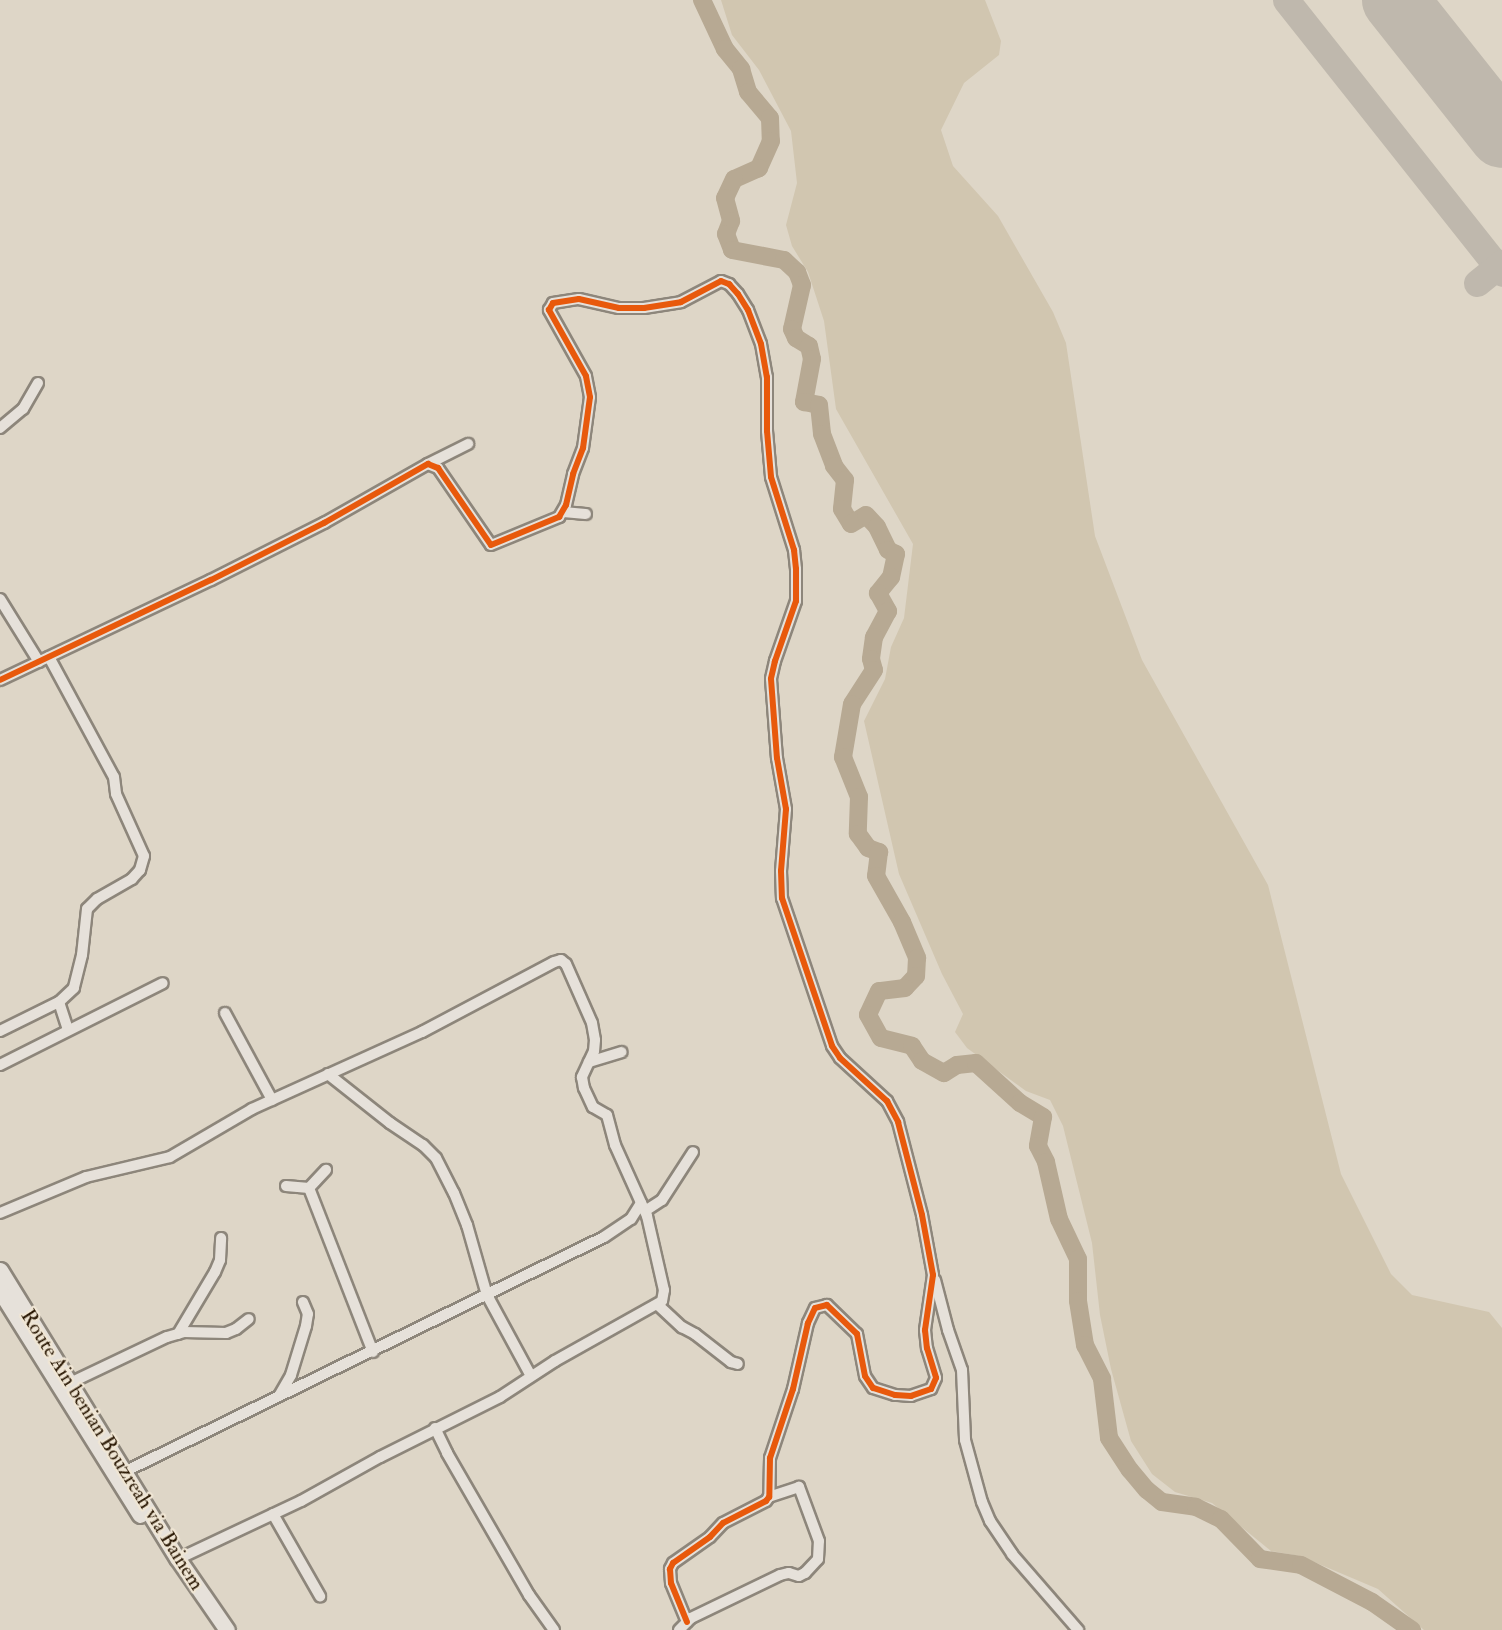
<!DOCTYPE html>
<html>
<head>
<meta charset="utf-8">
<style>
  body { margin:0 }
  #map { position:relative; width:1502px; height:1630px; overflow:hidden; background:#ded6c7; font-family:"IM FELL Double Pica",serif }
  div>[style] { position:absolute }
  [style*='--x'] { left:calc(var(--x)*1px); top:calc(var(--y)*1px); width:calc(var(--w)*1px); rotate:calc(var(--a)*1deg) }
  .green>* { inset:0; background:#d1c6b0 }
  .river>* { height:18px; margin:-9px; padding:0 9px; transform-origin:9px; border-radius:9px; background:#b7a993 }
  .taxiway>* { height:27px; margin:-13.5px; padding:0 13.5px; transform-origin:13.5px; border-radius:13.5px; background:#bfb8ad }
  .runway>* { height:66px; margin:-33px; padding:0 33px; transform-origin:33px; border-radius:33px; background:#bfb8ad }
  .roads { filter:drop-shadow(2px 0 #8d867b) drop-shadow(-2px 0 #8d867b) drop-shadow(0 2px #8d867b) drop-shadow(0 -2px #8d867b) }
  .minor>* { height:10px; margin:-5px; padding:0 5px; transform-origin:5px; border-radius:5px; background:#e6e1da }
  .secondary>* { height:15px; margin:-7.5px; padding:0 7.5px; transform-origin:7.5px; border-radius:7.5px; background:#e6e1da }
  .cycleway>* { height:6px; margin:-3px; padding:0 3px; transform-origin:3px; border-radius:3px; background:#e8590c }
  span { translate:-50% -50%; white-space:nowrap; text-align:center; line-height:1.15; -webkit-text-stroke:4.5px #f0e6d4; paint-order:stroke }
  .street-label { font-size:21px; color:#271500 }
</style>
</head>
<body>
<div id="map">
  <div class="green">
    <div style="clip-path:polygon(721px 0,985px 0,1001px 41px,999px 55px,964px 83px,941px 130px,953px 166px,998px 216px,1053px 312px,1066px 343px,1095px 536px,1142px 660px,1268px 885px,1341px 1174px,1391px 1274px,1412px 1295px,1489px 1312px,1502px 1328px,1502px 1630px,1424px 1630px,1378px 1589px,1300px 1556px,1271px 1551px,1212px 1503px,1175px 1492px,1152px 1474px,1131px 1441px,1111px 1369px,1100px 1315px,1092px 1243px,1063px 1126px,1050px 1100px,1026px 1091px,967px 1048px,955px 1032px,963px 1014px,942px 974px,899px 874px,864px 721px,885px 679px,891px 647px,904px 618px,913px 544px,836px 409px,824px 321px,808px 272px,792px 246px,786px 225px,797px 183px,791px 131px,759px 70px,732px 35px)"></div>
  </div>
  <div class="river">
    <div style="--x:702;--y:0;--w:54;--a:64.9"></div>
    <div style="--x:725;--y:49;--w:26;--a:51"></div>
    <div style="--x:741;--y:69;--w:24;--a:73"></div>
    <div style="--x:748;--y:92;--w:34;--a:50"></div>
    <div style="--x:770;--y:118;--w:23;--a:88"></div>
    <div style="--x:771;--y:141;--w:30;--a:114"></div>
    <div style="--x:759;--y:168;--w:27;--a:156"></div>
    <div style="--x:734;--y:179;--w:21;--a:115"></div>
    <div style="--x:725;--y:198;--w:24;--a:75"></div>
    <div style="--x:731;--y:221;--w:14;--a:111"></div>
    <div style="--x:726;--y:234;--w:17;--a:69"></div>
    <div style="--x:732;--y:250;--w:53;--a:10.9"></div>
    <div style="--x:784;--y:260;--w:18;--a:43"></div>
    <div style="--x:797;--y:272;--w:14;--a:69"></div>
    <div style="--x:802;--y:285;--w:45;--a:102.8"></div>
    <div style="--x:792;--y:329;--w:10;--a:66"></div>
    <div style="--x:796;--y:338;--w:15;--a:32"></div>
    <div style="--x:809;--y:346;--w:13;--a:77"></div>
    <div style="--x:812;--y:359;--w:44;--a:100.5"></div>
    <div style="--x:804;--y:402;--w:15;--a:11"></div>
    <div style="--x:819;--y:405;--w:29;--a:84"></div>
    <div style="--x:822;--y:434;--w:34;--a:69"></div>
    <div style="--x:834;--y:466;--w:18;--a:52"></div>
    <div style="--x:845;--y:480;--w:29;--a:96"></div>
    <div style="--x:842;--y:509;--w:17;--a:59"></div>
    <div style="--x:851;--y:524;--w:17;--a:-31"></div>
    <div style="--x:866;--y:515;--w:16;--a:47"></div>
    <div style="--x:877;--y:527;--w:25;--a:64"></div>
    <div style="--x:888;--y:550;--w:9;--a:27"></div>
    <div style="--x:896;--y:554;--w:24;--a:102"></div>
    <div style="--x:891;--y:577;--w:21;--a:129"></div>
    <div style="--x:878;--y:593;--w:21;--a:61"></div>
    <div style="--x:888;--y:611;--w:30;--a:118"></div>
    <div style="--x:874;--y:637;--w:22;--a:98"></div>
    <div style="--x:871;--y:659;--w:11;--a:75"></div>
    <div style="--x:874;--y:670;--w:40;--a:122.9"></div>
    <div style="--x:852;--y:704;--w:54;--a:99.6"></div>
    <div style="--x:843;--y:757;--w:43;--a:68.2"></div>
    <div style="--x:859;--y:797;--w:37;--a:92"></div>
    <div style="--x:858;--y:834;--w:17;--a:54"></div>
    <div style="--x:868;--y:848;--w:12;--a:20"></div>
    <div style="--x:879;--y:852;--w:24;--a:97"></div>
    <div style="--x:876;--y:876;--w:53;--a:60.5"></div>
    <div style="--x:902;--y:922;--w:39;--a:67"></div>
    <div style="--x:917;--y:958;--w:18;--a:93"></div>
    <div style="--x:916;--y:976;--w:16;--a:133"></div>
    <div style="--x:905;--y:988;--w:26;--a:173"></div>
    <div style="--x:879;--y:991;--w:26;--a:115"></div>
    <div style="--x:868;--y:1015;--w:26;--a:61"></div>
    <div style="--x:881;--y:1038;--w:32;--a:14"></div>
    <div style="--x:912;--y:1046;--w:18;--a:56"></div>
    <div style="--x:922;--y:1061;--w:25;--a:29"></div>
    <div style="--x:944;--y:1073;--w:15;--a:-32"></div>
    <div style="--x:957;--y:1065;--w:19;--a:-6"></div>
    <div style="--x:976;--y:1063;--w:59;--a:42.3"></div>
    <div style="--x:1020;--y:1103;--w:27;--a:31"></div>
    <div style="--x:1043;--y:1117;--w:29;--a:100"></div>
    <div style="--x:1038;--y:1146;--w:18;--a:63"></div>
    <div style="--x:1046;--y:1162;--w:58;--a:77.2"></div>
    <div style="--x:1059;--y:1219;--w:44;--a:64.6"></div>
    <div style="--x:1078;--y:1259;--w:42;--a:90"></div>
    <div style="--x:1078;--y:1301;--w:45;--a:81"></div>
    <div style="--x:1085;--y:1345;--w:38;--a:63"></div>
    <div style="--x:1102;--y:1379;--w:59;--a:83.2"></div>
    <div style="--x:1109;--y:1438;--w:38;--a:57"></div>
    <div style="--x:1130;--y:1470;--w:26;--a:50"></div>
    <div style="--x:1147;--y:1490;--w:19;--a:39"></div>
    <div style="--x:1162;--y:1502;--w:34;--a:8"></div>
    <div style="--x:1196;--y:1507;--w:28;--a:26"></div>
    <div style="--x:1221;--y:1519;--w:56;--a:45.7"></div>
    <div style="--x:1260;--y:1559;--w:41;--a:8.3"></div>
    <div style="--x:1301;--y:1565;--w:80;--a:27.5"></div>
    <div style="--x:1372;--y:1602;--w:49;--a:35"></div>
  </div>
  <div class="taxiway">
    <div style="--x:1286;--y:0;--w:348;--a:51.6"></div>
    <div style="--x:1477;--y:283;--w:32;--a:-39"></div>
  </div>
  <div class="runway">
    <div style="--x:1395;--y:0;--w:172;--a:51.6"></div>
  </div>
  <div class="roads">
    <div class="minor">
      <div style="--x:0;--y:428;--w:30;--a:-40"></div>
      <div style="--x:23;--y:409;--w:30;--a:-60"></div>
      <div style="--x:428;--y:464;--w:45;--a:-26.6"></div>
      <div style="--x:563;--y:512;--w:23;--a:5"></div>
      <div style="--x:0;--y:599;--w:74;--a:58.2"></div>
      <div style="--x:49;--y:657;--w:136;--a:61.6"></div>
      <div style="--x:114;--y:777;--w:17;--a:83"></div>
      <div style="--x:116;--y:794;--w:68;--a:65.7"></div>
      <div style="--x:144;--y:856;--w:15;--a:106"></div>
      <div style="--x:140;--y:870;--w:12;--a:132"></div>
      <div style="--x:132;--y:879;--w:40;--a:150.3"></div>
      <div style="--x:97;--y:899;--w:14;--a:135"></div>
      <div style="--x:87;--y:909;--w:46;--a:96.2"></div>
      <div style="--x:82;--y:955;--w:34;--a:104"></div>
      <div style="--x:74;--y:988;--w:21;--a:137"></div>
      <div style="--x:59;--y:1002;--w:29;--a:72"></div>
      <div style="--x:0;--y:680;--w:233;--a:-25.4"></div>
      <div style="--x:211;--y:580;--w:127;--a:-26.8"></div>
      <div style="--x:324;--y:523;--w:120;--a:-29.6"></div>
      <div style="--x:428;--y:464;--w:11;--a:22"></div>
      <div style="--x:438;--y:468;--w:93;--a:55.5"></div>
      <div style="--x:491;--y:545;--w:74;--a:-22.4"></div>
      <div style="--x:559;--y:517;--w:14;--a:-60"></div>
      <div style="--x:566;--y:505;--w:32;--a:-77"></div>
      <div style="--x:573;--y:474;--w:28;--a:-69"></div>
      <div style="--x:583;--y:448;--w:51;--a:-82.2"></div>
      <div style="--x:590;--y:397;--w:21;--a:-101"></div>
      <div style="--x:586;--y:376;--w:76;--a:-119.3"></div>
      <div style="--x:549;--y:310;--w:8;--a:-60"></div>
      <div style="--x:553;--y:303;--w:26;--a:-9"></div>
      <div style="--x:579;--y:299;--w:41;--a:12.7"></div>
      <div style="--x:619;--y:308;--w:25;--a:0"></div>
      <div style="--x:644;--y:308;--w:37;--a:-9"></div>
      <div style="--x:681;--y:302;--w:45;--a:-27.7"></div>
      <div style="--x:721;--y:281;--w:9;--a:21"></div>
      <div style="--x:729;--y:284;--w:13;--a:48"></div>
      <div style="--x:738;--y:294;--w:19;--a:58"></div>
      <div style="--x:748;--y:310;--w:36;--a:69"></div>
      <div style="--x:761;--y:344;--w:34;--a:80"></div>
      <div style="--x:767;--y:377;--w:54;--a:90"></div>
      <div style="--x:767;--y:431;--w:46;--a:85"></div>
      <div style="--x:771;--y:477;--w:77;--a:72.5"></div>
      <div style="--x:794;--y:550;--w:19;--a:84"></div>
      <div style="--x:796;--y:569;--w:32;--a:90"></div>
      <div style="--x:796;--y:601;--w:64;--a:109.3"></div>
      <div style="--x:775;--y:661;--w:18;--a:103"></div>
      <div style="--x:771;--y:679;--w:79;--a:85.7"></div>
      <div style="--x:777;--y:758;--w:52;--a:80"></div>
      <div style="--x:786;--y:809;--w:62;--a:94.6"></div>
      <div style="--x:781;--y:871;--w:27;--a:88"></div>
      <div style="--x:782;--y:898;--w:156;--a:71.3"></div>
      <div style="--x:832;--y:1046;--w:14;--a:56"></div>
      <div style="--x:840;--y:1058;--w:64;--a:42.5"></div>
      <div style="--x:887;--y:1101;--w:24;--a:62"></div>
      <div style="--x:898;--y:1122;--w:96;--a:75.5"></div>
      <div style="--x:922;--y:1215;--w:61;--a:79.6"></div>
      <div style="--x:933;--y:1275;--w:56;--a:98.3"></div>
      <div style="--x:925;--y:1330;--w:18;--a:84"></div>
      <div style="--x:927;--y:1348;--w:31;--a:73"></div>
      <div style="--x:936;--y:1378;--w:12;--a:114"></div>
      <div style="--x:931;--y:1389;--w:21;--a:161"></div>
      <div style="--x:911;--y:1396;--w:16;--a:-176"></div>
      <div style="--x:895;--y:1395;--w:23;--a:-162"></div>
      <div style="--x:873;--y:1388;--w:14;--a:-124"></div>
      <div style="--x:865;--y:1376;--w:43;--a:-100.8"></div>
      <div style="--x:857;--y:1334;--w:42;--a:-136"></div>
      <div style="--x:827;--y:1305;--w:12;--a:166"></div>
      <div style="--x:815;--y:1308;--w:17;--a:115"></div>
      <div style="--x:808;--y:1323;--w:68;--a:102.8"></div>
      <div style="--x:793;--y:1389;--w:73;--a:108.4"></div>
      <div style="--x:770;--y:1458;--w:39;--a:91"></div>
      <div style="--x:769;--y:1497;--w:5;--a:127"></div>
      <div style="--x:766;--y:1501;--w:48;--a:152.9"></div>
      <div style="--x:723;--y:1523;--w:19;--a:133"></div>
      <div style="--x:710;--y:1537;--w:45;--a:144.9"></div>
      <div style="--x:673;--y:1563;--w:7;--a:117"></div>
      <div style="--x:670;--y:1569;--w:14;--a:86"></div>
      <div style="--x:671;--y:1583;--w:42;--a:67.7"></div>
      <div style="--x:225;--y:1013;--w:99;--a:61.6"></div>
      <div style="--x:0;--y:1031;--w:66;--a:-26.2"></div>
      <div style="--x:589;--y:1062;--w:34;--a:-17"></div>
      <div style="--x:0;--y:1065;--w:182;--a:-26.7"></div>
      <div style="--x:328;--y:1074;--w:79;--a:38.3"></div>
      <div style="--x:390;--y:1123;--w:40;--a:34"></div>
      <div style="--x:423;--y:1145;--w:18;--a:45"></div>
      <div style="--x:436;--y:1158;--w:39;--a:63"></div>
      <div style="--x:454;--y:1193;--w:35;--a:68"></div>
      <div style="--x:467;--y:1225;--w:73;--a:74.1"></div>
      <div style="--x:487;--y:1295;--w:92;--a:61.5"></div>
      <div style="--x:286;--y:1186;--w:23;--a:5"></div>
      <div style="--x:309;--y:1188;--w:25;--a:-47"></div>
      <div style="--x:309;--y:1188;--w:176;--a:68.7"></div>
      <div style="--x:645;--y:1211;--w:20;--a:-33"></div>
      <div style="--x:662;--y:1200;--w:57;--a:-57.1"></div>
      <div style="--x:0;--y:1213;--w:93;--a:-22.7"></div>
      <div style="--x:86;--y:1177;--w:86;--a:-13.4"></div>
      <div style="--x:170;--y:1157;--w:95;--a:-30.3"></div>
      <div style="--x:252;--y:1109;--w:187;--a:-24.4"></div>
      <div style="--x:422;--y:1032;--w:149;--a:-27.9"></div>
      <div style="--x:554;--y:962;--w:7;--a:-16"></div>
      <div style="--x:561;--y:960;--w:6;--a:39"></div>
      <div style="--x:566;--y:964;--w:64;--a:66.2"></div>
      <div style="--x:592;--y:1023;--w:17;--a:80"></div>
      <div style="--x:595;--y:1040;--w:11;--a:95"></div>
      <div style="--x:594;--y:1051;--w:29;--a:115"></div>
      <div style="--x:582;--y:1077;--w:11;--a:80"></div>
      <div style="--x:584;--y:1088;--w:21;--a:65"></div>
      <div style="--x:593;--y:1107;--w:16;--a:30"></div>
      <div style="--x:607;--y:1115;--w:31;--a:75"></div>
      <div style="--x:615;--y:1145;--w:78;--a:65.7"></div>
      <div style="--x:647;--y:1216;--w:76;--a:77.1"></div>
      <div style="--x:664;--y:1290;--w:11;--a:100"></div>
      <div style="--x:662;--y:1301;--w:123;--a:150.7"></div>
      <div style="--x:555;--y:1361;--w:66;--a:146.8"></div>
      <div style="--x:500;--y:1397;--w:134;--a:153.4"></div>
      <div style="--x:380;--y:1457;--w:90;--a:150.9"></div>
      <div style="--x:301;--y:1501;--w:136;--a:154.8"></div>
      <div style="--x:935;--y:1280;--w:52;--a:75.4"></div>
      <div style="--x:948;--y:1330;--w:42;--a:70.7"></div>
      <div style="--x:962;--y:1370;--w:70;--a:87.5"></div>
      <div style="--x:965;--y:1440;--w:64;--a:74.7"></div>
      <div style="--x:982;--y:1502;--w:21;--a:67"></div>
      <div style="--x:990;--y:1521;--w:40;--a:56"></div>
      <div style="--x:1012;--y:1554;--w:101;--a:49"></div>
      <div style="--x:658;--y:1305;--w:33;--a:43"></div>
      <div style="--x:682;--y:1327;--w:15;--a:28"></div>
      <div style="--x:695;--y:1334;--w:46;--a:37.9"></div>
      <div style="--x:731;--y:1362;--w:7;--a:16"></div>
      <div style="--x:178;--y:1334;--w:72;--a:-59.2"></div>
      <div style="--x:215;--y:1272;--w:13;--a:-67"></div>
      <div style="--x:220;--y:1260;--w:22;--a:-87"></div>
      <div style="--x:70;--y:1383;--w:107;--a:-25.4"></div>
      <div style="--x:167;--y:1337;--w:18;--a:-16"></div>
      <div style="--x:184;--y:1332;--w:42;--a:1.4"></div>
      <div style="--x:226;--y:1333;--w:11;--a:-22"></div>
      <div style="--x:236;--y:1329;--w:16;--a:-38"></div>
      <div style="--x:279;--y:1396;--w:24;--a:-60"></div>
      <div style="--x:291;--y:1375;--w:51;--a:-73"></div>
      <div style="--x:306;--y:1326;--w:12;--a:-81"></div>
      <div style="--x:308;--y:1314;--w:13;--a:-113"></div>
      <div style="--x:435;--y:1428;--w:28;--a:64"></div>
      <div style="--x:447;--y:1453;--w:164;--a:60"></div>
      <div style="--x:529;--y:1595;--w:43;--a:54.5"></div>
      <div style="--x:124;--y:1472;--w:534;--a:-26.09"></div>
      <div style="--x:604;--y:1237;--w:32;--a:-34"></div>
      <div style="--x:631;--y:1219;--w:19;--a:-58"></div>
      <div style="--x:273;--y:1514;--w:95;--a:60.2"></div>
      <div style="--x:679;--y:1630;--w:17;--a:-45"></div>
      <div style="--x:691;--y:1618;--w:99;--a:-25.8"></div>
      <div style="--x:780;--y:1575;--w:9;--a:-13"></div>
      <div style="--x:789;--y:1573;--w:10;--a:17"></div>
      <div style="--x:799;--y:1576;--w:7;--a:-27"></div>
      <div style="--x:805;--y:1573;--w:19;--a:-47"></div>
      <div style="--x:818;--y:1559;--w:18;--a:-87"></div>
      <div style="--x:819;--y:1541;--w:58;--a:-110.3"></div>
      <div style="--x:799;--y:1487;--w:32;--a:162"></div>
    </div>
    <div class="secondary">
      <div style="--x:0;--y:1270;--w:339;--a:58.4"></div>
      <div style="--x:178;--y:1559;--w:86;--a:55.4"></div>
      <div style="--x:0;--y:1291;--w:264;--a:58"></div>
    </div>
  </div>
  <div class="cycleway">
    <div style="--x:0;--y:680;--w:233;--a:-25.4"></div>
    <div style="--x:211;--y:580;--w:127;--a:-26.8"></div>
    <div style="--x:324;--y:523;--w:120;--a:-29.6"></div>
    <div style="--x:428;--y:464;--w:11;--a:22"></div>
    <div style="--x:438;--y:468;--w:93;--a:55.5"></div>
    <div style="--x:491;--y:545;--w:74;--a:-22.4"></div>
    <div style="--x:559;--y:517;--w:14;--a:-60"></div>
    <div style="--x:566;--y:505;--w:32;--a:-77"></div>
    <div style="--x:573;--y:474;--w:28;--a:-69"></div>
    <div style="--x:583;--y:448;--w:51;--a:-82.2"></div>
    <div style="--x:590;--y:397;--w:21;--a:-101"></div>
    <div style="--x:586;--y:376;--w:76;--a:-119.3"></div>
    <div style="--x:549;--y:310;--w:8;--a:-60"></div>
    <div style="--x:553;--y:303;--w:26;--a:-9"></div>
    <div style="--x:579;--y:299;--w:41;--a:12.7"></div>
    <div style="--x:619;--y:308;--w:25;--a:0"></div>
    <div style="--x:644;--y:308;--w:37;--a:-9"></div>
    <div style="--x:681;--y:302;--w:45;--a:-27.7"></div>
    <div style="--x:721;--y:281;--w:9;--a:21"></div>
    <div style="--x:729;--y:284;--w:13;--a:48"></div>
    <div style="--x:738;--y:294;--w:19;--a:58"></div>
    <div style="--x:748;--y:310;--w:36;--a:69"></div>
    <div style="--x:761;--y:344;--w:34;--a:80"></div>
    <div style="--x:767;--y:377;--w:54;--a:90"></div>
    <div style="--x:767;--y:431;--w:46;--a:85"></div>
    <div style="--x:771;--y:477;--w:77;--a:72.5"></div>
    <div style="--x:794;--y:550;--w:19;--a:84"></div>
    <div style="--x:796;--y:569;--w:32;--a:90"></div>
    <div style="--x:796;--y:601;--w:64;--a:109.3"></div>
    <div style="--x:775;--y:661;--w:18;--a:103"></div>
    <div style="--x:771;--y:679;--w:79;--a:85.7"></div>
    <div style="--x:777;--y:758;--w:52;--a:80"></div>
    <div style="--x:786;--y:809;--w:62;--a:94.6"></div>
    <div style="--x:781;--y:871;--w:27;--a:88"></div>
    <div style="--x:782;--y:898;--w:156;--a:71.3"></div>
    <div style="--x:832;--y:1046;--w:14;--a:56"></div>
    <div style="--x:840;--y:1058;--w:64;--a:42.5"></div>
    <div style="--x:887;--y:1101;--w:24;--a:62"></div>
    <div style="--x:898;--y:1122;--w:96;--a:75.5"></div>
    <div style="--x:922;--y:1215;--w:61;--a:79.6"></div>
    <div style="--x:933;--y:1275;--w:56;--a:98.3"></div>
    <div style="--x:925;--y:1330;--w:18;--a:84"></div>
    <div style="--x:927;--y:1348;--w:31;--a:73"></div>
    <div style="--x:936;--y:1378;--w:12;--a:114"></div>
    <div style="--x:931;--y:1389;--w:21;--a:161"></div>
    <div style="--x:911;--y:1396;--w:16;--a:-176"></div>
    <div style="--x:895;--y:1395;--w:23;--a:-162"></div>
    <div style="--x:873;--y:1388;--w:14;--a:-124"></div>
    <div style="--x:865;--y:1376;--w:43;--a:-100.8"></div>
    <div style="--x:857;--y:1334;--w:42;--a:-136"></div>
    <div style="--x:827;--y:1305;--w:12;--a:166"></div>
    <div style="--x:815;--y:1308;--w:17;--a:115"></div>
    <div style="--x:808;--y:1323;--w:68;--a:102.8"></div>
    <div style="--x:793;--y:1389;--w:73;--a:108.4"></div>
    <div style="--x:770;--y:1458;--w:39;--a:91"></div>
    <div style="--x:769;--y:1497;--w:5;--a:127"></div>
    <div style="--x:766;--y:1501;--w:48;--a:152.9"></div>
    <div style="--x:723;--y:1523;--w:19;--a:133"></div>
    <div style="--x:710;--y:1537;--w:45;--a:144.9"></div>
    <div style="--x:673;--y:1563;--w:7;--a:117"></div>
    <div style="--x:670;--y:1569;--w:14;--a:86"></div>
    <div style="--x:671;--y:1583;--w:42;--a:67.7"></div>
  </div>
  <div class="street-label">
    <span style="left:112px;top:1450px;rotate:58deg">Route Ain benian Bouzreah via Bainem</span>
  </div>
</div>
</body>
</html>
